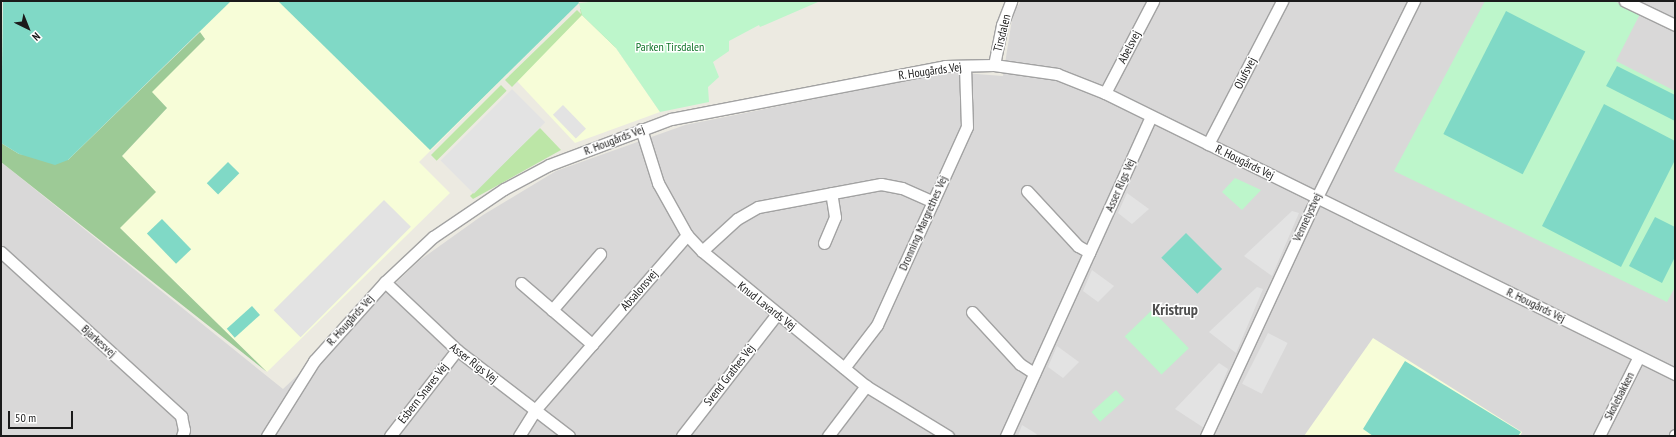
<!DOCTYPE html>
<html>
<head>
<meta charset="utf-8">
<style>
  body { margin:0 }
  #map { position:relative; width:1676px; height:437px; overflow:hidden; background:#eceae1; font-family:"PT Sans Narrow",sans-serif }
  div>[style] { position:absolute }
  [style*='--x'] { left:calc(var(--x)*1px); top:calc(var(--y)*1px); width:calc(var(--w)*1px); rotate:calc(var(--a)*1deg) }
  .residential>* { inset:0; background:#d9d8d8 }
  .education>* { inset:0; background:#f7fdd8 }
  .grass>* { inset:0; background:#bce6a7; transform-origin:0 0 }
  .forest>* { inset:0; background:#9dca96 }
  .park>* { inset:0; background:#bdf6cb; transform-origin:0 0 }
  .pitch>* { inset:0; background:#80d9c6; transform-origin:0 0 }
  .parking>* { inset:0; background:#e3e3e3; transform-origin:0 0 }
  .roads { filter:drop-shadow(1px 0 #a2a2a2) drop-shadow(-1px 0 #a2a2a2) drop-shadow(0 1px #a2a2a2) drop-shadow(0 -1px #a2a2a2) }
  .minor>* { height:11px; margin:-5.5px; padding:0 5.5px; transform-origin:5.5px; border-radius:5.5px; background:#fff }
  span { translate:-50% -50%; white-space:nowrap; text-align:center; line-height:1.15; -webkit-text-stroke:3px #fff; paint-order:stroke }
  .street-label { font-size:12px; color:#1b1b1b }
  .park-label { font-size:12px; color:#0f7328 }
  .district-label { font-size:16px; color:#4e4e4e; font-weight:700 }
  .frame { position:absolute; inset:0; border:2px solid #1b1b1b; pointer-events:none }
  .north { position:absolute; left:8px; top:8px; width:40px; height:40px; -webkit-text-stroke:3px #fff; paint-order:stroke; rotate:137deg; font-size:11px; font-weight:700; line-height:16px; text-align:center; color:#1b1b1b }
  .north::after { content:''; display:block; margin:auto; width:14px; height:18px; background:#1b1b1b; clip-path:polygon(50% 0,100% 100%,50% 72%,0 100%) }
  .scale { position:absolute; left:8px; top:411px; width:65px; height:18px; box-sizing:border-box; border:2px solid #1b1b1b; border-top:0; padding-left:5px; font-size:12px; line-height:14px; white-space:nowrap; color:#1b1b1b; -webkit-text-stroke:3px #fff; paint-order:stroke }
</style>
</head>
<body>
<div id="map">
  <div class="residential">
    <div style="clip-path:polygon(1021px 1px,1675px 1px,1675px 436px,1px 436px,1px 162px,283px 389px,420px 260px,483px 215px,556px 171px,685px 125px,950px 72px,1003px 76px,1013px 13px)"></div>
  </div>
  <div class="education">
    <div style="clip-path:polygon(3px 1px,578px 1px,579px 3px,419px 162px,450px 193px,267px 372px,120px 228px,122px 156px,167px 108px,151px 92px,205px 39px,199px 32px,68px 160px,1px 143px)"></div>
    <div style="clip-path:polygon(582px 15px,616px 48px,660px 112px,575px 143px,516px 80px)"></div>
    <div style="clip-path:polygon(1373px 338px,1522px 432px,1520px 436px,1304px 436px)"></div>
  </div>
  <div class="grass">
    <div style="clip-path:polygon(580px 9px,590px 10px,660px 112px,616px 48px,582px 15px,512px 87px,505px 80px,577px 10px,581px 14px)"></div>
    <div style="left:501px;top:85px;width:8px;height:99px;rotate:45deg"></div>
    <div style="clip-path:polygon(540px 128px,561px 150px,473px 199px,470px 196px)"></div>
  </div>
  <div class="forest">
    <div style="clip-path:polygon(200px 32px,205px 39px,152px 92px,167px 108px,122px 156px,156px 192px,120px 228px,267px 372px,1px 162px,1px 143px,19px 154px,68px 160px)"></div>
  </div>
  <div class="park">
    <div style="clip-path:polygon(599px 1px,818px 1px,818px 2px,760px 27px,759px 25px,729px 41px,729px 51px,713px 62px,719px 77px,708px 87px,709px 102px,660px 112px,616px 48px,582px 15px,579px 3px)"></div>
    <div style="clip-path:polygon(1485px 1px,1614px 1px,1640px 14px,1616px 61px,1675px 91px,1675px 287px,1667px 302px,1394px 171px)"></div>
    <div style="clip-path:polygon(1235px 178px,1261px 190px,1242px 210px,1222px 192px)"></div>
    <div style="left:1152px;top:310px;width:53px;height:38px;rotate:46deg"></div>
    <div style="left:1116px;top:390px;width:13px;height:33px;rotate:48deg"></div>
  </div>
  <div class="pitch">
    <div style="clip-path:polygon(3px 1px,231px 1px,68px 160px,55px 165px,19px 154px,1px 143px)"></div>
    <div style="clip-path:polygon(278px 1px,578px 1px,579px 3px,430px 150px)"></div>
    <div style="left:1506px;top:11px;width:89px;height:138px;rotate:27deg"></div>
    <div style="clip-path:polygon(1617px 66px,1675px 95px,1675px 121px,1606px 86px)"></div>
    <div style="clip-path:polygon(1604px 104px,1675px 141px,1675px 160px,1621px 267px,1542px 226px)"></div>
    <div style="left:228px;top:162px;width:16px;height:30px;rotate:45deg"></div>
    <div style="clip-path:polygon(1655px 217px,1675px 227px,1675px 257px,1662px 283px,1629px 266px)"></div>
    <div style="left:162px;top:219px;width:42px;height:21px;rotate:46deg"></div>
    <div style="left:1186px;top:233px;width:51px;height:35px;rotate:45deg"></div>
    <div style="left:252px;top:306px;width:12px;height:34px;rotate:48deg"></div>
    <div style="clip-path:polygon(1405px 361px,1521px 432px,1518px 436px,1373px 436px,1363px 429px)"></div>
  </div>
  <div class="parking">
    <div style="left:512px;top:89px;width:47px;height:101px;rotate:45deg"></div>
    <div style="left:563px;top:105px;width:33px;height:14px;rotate:46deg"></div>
    <div style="clip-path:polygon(1127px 193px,1149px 209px,1132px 224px,1118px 213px)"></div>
    <div style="left:384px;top:200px;width:38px;height:156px;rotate:45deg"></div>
    <div style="clip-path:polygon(1292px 211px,1299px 213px,1272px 276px,1244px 256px)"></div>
    <div style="clip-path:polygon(1092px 270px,1114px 286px,1098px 302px,1083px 291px)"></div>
    <div style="clip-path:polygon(1257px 287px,1263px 289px,1236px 353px,1209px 332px)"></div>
    <div style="left:1268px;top:333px;width:22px;height:57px;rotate:27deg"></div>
    <div style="clip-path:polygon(1057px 346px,1079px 362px,1063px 378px,1048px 367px)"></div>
    <div style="clip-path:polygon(1219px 363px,1228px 369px,1204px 428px,1175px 409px)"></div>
    <div style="clip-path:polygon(1022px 425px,1035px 433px,1038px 436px,1018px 436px)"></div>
  </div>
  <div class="roads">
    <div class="minor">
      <div style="--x:1625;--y:1;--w:55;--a:25.6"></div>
      <div style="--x:994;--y:65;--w:41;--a:-78.7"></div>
      <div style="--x:1002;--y:25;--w:26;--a:-69"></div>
      <div style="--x:1105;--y:93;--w:104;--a:-62.4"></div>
      <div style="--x:641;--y:129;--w:57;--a:72.5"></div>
      <div style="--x:658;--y:183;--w:60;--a:60.9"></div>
      <div style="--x:687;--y:235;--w:22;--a:47"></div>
      <div style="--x:702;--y:251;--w:212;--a:39.5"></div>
      <div style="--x:866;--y:386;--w:96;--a:31.4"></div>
      <div style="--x:1208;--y:144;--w:161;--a:-62.6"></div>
      <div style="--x:1027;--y:191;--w:75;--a:47.2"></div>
      <div style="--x:1078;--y:246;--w:13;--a:29"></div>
      <div style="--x:824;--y:243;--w:28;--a:-67"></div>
      <div style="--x:835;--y:217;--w:24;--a:-99"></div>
      <div style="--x:702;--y:251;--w:47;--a:-42.4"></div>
      <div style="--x:737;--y:219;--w:24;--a:-30"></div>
      <div style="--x:758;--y:207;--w:125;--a:-10.6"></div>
      <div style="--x:881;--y:184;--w:21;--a:11"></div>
      <div style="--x:902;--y:188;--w:34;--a:24"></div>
      <div style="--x:1;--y:252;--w:244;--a:42.3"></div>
      <div style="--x:181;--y:416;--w:14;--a:78"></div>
      <div style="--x:184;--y:430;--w:6;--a:108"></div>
      <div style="--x:385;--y:282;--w:99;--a:43.4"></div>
      <div style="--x:457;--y:350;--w:141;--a:37.5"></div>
      <div style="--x:521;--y:283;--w:94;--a:40.7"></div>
      <div style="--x:552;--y:310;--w:74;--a:-49.4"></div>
      <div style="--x:972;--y:312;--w:71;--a:47.3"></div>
      <div style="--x:1020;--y:364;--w:17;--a:33"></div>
      <div style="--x:844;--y:368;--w:54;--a:-52.5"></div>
      <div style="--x:877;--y:325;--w:217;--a:-65.6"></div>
      <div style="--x:967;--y:127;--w:61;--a:-91.9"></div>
      <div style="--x:267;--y:436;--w:89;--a:-57.9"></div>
      <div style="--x:314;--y:361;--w:106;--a:-48.1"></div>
      <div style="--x:385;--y:282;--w:66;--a:-43.2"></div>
      <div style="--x:433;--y:237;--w:86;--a:-34.1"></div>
      <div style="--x:504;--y:189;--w:51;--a:-28.1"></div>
      <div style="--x:549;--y:165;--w:130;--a:-20.7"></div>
      <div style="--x:671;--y:119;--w:279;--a:-10.9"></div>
      <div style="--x:945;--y:66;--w:49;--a:-1.2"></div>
      <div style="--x:994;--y:65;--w:64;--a:8.1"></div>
      <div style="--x:1057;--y:74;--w:52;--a:21.6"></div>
      <div style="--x:1105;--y:93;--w:636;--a:26.24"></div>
      <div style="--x:390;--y:436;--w:109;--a:-52.1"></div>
      <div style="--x:519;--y:436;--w:31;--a:-58"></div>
      <div style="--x:535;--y:410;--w:232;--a:-49"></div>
      <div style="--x:682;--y:436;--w:155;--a:-52.1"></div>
      <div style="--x:828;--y:436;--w:63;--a:-52.8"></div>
      <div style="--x:1006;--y:436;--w:350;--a:-65.6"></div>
      <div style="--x:1206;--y:436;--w:264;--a:-65.1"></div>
      <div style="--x:1317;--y:197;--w:219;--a:-63.7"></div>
      <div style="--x:1599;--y:436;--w:89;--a:-63.4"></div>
      <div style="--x:1675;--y:436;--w:1;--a:-90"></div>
    </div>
  </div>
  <div class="street-label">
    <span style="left:1002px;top:33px;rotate:-76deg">Tirsdalen</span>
    <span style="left:1129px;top:47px;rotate:-63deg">Abelsvej</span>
    <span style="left:930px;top:71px;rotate:-8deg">R. Hougårds Vej</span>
    <span style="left:1245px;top:73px;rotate:-63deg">Olufsvej</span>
    <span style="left:614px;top:140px;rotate:-21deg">R. Hougårds Vej</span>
    <span style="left:1245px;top:162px;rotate:26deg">R. Hougårds Vej</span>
    <span style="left:1120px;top:185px;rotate:-66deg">Asser Rigs Vej</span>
    <span style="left:1307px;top:217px;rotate:-65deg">Vennelystvej</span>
    <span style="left:923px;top:223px;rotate:-66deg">Dronning Margrethes Vej</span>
    <span style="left:639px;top:290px;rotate:-49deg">Absalonsvej</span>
    <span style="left:1536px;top:305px;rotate:26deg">R. Hougårds Vej</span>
    <span style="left:767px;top:306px;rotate:38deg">Knud Lavards Vej</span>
    <span style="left:350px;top:320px;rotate:-48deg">R. Hougårds Vej</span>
    <span style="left:99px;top:341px;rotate:42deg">Bjarkesvej</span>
    <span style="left:474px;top:363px;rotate:38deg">Asser Rigs Vej</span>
    <span style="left:729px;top:375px;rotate:-52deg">Svend Grathes Vej</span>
    <span style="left:423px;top:393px;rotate:-52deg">Esbern Snares Vej</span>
    <span style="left:1619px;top:396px;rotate:-63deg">Skolebakken</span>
  </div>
  <div class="park-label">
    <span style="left:670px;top:47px">Parken Tirsdalen</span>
  </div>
  <div class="district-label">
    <span style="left:1175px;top:309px">Kristrup</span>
  </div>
  <div class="frame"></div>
  <div class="north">N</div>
  <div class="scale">50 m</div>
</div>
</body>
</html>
